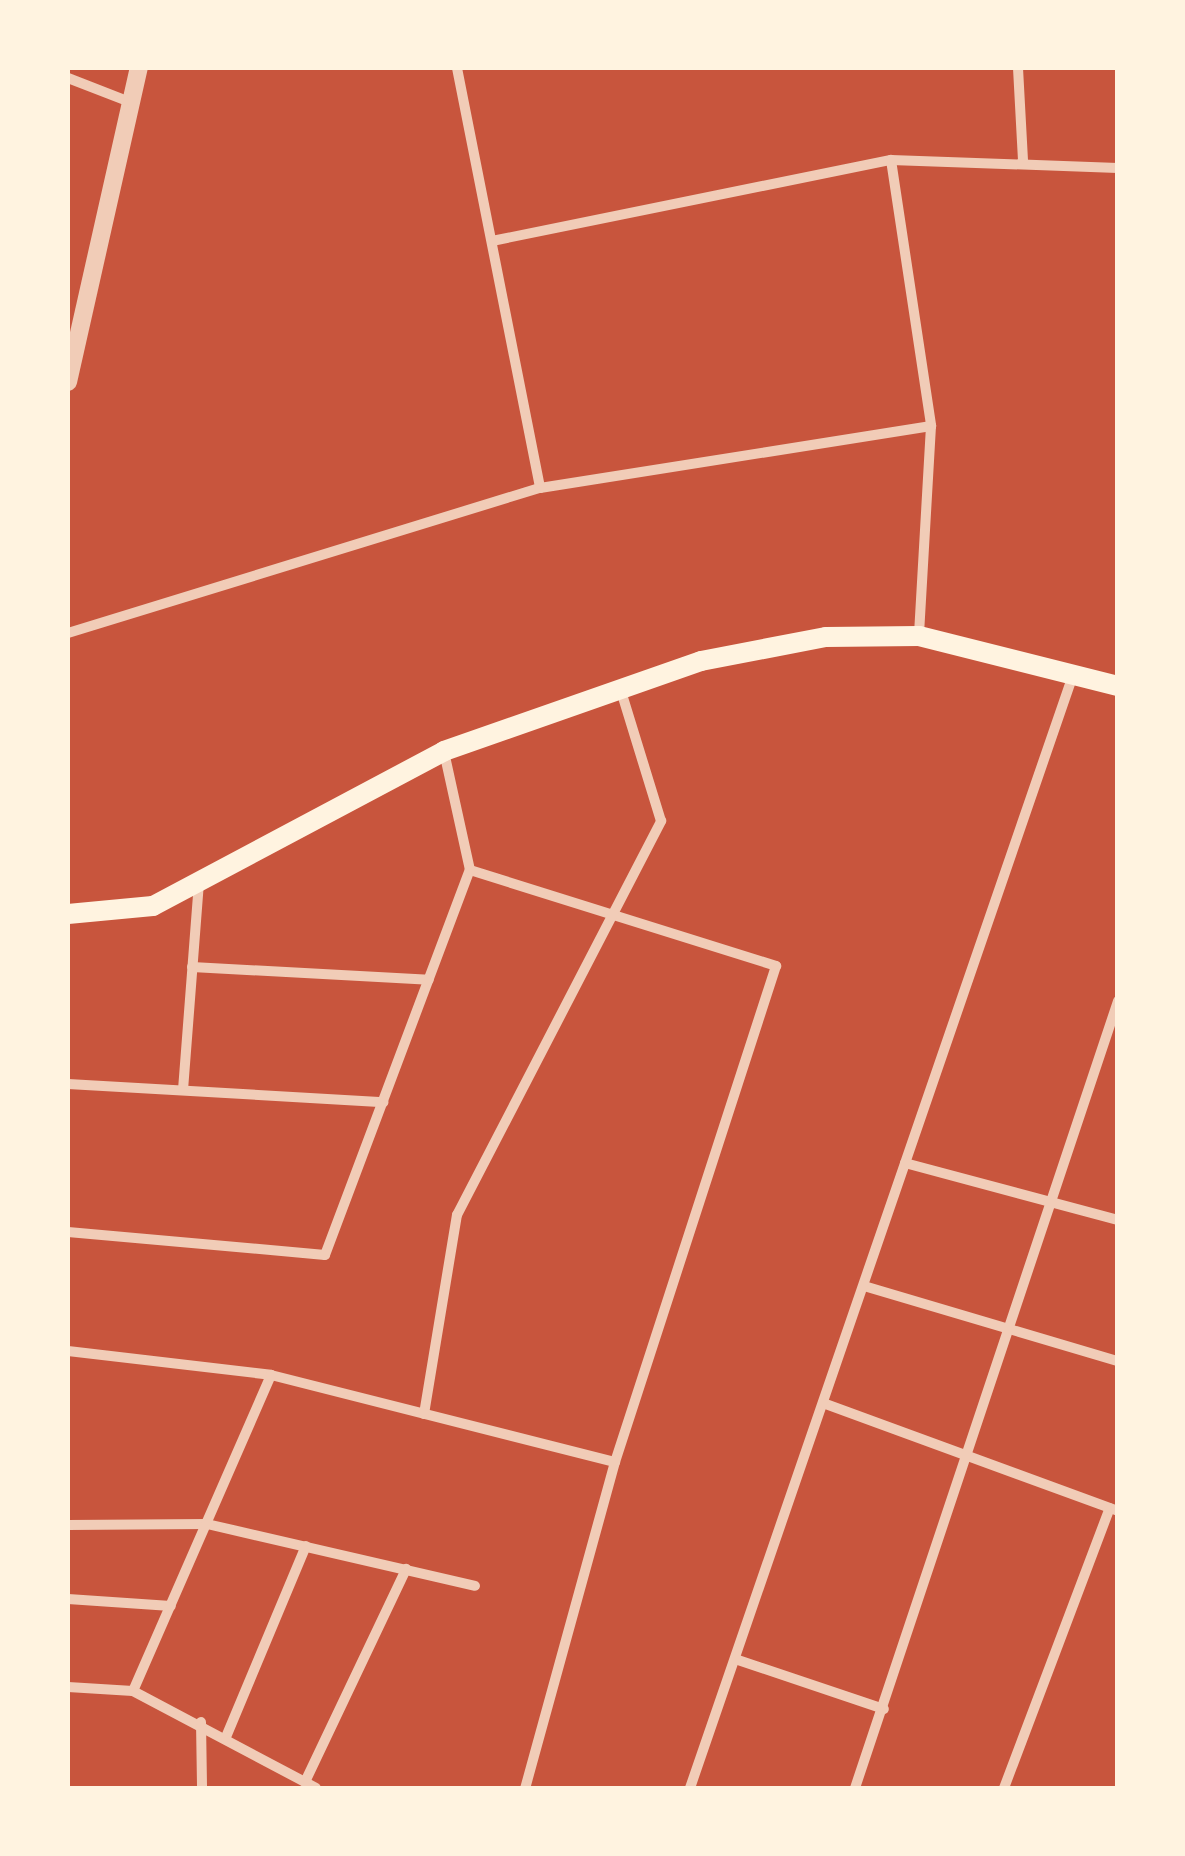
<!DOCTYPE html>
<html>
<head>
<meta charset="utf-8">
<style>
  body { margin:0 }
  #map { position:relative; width:1185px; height:1856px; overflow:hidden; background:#c8553d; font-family:"Golos Text",sans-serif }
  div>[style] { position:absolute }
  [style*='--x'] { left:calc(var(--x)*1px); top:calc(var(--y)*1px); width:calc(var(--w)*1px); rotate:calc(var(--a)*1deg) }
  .minor>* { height:10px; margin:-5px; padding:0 5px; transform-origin:5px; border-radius:5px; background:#f1ccb7 }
  .tertiary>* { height:18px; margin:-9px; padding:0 9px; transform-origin:9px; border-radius:9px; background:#f1ccb7 }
  .secondary>* { height:20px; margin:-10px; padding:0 10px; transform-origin:10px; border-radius:10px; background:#fff3e0 }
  span { translate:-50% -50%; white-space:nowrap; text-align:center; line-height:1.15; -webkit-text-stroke:10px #fff3e0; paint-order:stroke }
  .frame { position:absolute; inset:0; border:70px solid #fff3e0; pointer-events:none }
</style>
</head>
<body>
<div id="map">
  <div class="minor">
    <div style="--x:457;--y:68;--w:428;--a:78.8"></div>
    <div style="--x:1018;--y:68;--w:93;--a:86.9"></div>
    <div style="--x:68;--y:78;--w:66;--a:21.2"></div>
    <div style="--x:891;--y:160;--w:269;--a:81.4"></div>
    <div style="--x:931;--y:426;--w:210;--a:93.3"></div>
    <div style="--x:492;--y:241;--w:407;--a:-11.5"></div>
    <div style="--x:891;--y:160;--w:227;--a:2"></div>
    <div style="--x:68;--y:633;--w:494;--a:-17.1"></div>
    <div style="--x:540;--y:488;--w:396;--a:-9"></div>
    <div style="--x:470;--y:870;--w:321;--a:17.4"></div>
    <div style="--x:776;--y:966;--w:521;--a:107.98"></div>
    <div style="--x:615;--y:1462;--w:338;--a:105.4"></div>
    <div style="--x:192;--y:967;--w:237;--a:3.1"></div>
    <div style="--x:68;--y:1084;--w:316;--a:3.3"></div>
    <div style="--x:183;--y:1090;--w:207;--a:-85.6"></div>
    <div style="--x:905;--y:1163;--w:220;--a:15"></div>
    <div style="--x:68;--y:1232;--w:258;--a:5.1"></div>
    <div style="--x:325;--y:1255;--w:411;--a:-69.4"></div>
    <div style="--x:470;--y:870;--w:121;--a:-102.4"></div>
    <div style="--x:864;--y:1286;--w:265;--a:16.5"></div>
    <div style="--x:68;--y:1351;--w:204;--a:6.7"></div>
    <div style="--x:271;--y:1375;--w:355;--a:14.2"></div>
    <div style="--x:823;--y:1403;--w:314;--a:20.1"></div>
    <div style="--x:424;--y:1414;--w:202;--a:-80.6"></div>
    <div style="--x:457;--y:1215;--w:444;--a:-62.6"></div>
    <div style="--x:661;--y:821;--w:139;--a:-107.1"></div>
    <div style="--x:68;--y:1525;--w:139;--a:-0.4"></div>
    <div style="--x:207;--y:1524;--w:275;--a:13"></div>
    <div style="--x:68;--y:1599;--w:103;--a:3.9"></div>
    <div style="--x:735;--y:1659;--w:157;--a:18.6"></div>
    <div style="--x:68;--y:1687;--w:65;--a:3.5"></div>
    <div style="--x:133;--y:1691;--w:207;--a:27.9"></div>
    <div style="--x:133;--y:1691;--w:345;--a:-66.4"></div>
    <div style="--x:201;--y:1722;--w:66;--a:89.1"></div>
    <div style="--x:226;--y:1737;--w:207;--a:-67.3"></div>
    <div style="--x:305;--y:1782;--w:236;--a:-64.6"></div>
    <div style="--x:690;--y:1788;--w:1177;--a:-71.01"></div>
    <div style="--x:855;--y:1788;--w:830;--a:-71.52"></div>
    <div style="--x:1004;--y:1788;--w:299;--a:-69.3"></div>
  </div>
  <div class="tertiary">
    <div style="--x:68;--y:382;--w:322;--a:-77.3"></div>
  </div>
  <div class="secondary">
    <div style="--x:68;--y:914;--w:85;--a:-5.4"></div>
    <div style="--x:153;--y:906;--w:330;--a:-28"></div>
    <div style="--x:444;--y:751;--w:272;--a:-19.3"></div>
    <div style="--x:701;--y:661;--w:127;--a:-10.9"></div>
    <div style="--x:826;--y:637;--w:93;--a:-0.6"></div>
    <div style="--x:919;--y:636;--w:205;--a:14.1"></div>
  </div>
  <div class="frame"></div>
</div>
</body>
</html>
